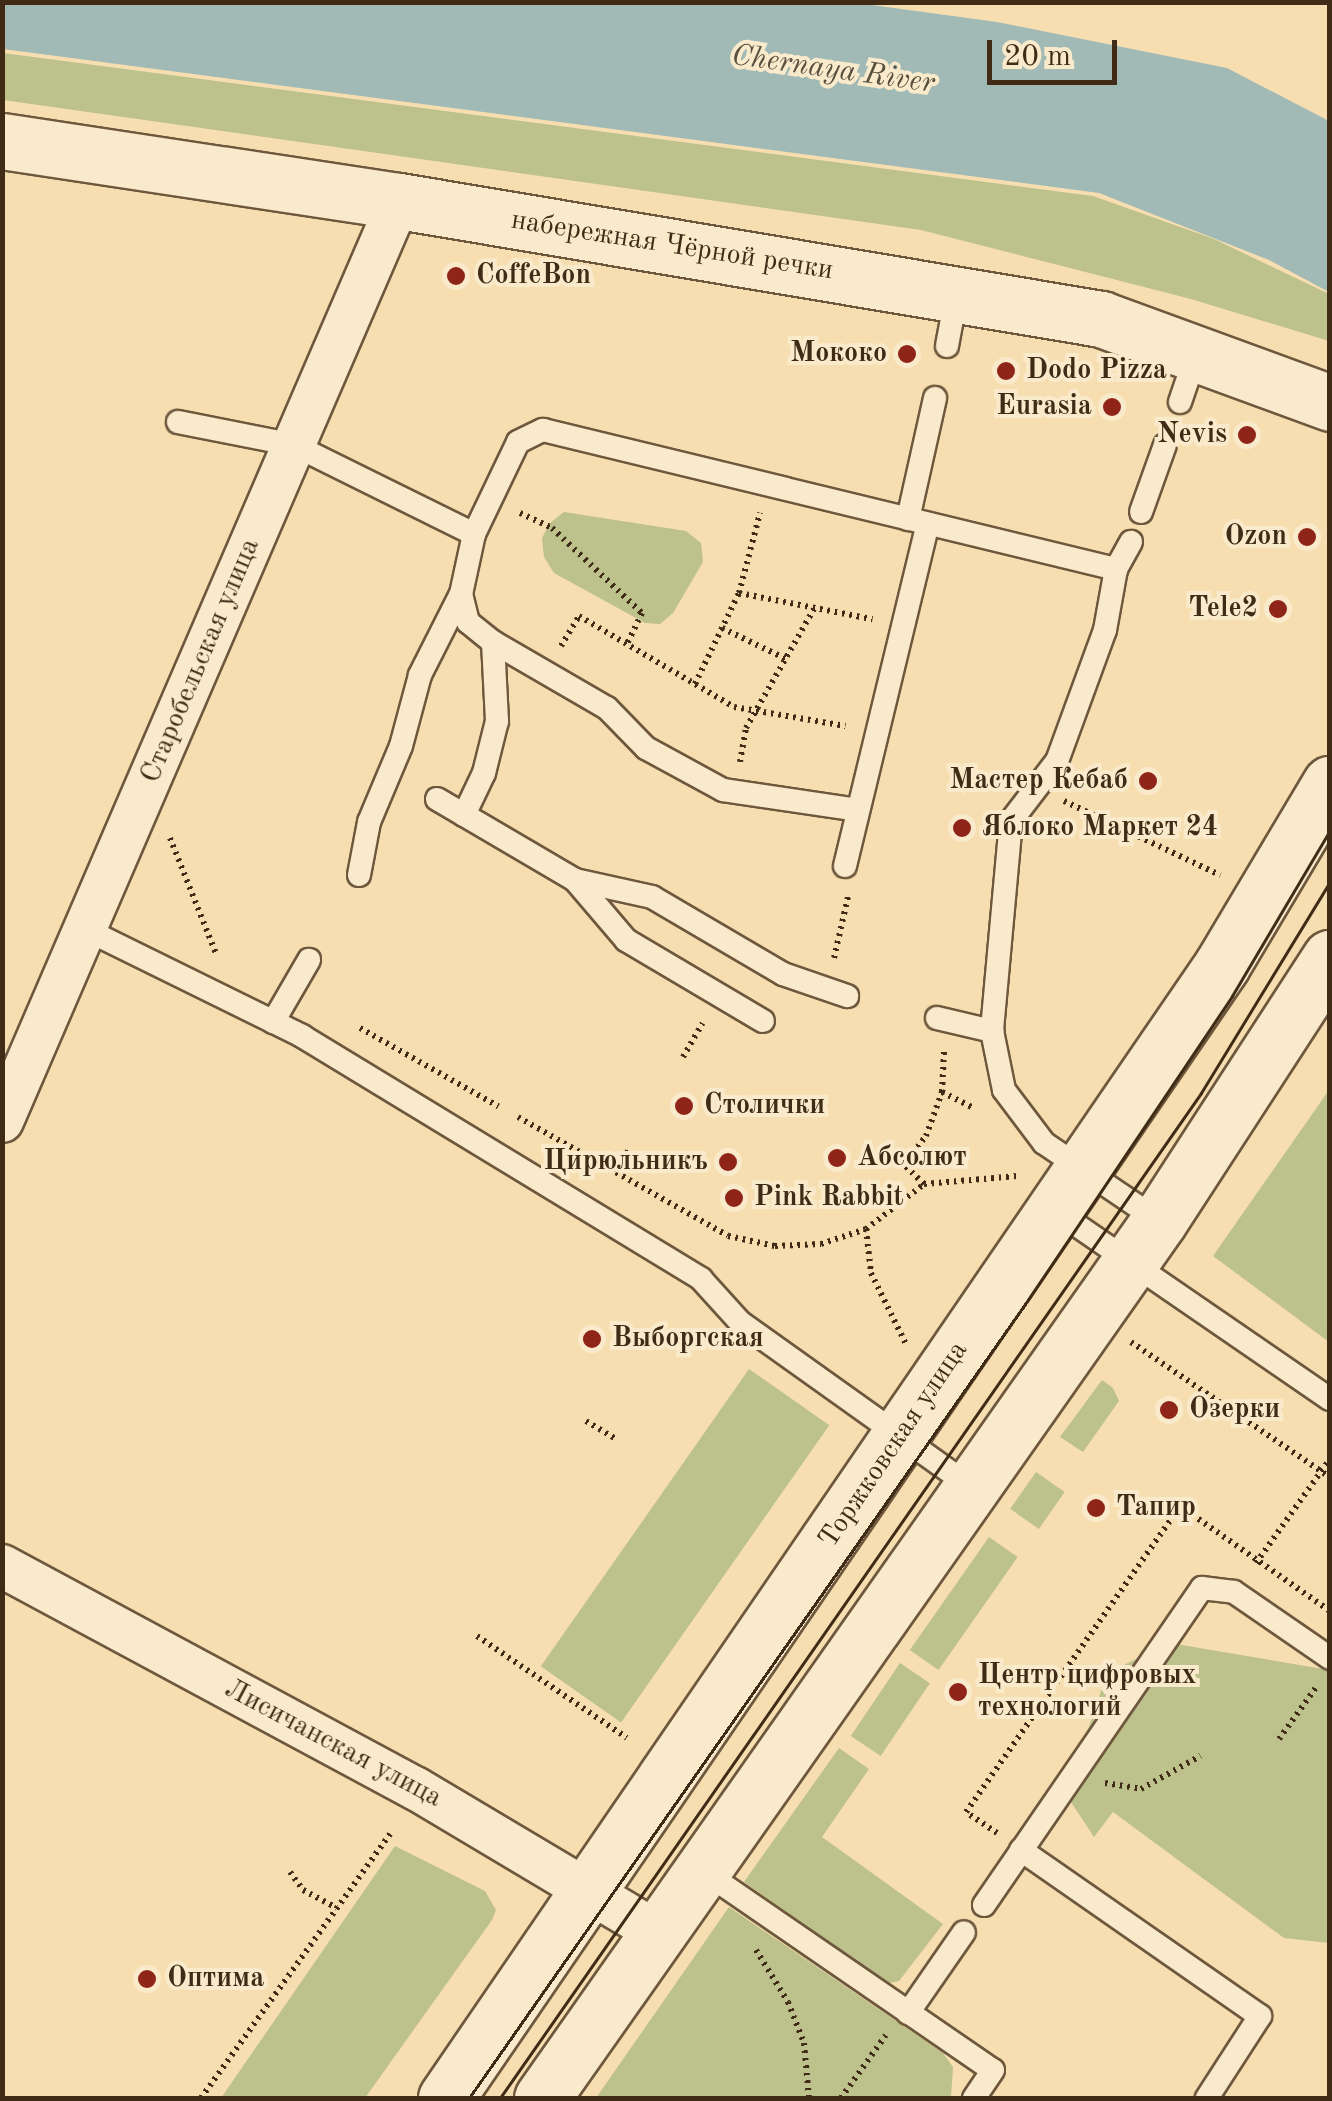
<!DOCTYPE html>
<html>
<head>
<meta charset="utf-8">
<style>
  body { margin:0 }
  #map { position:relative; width:1332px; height:2101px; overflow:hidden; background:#f7deb1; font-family:"Old Standard TT",serif }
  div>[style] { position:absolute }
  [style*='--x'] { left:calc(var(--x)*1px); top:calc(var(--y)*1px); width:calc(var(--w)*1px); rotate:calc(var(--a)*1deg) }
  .green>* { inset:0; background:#bdc18b; transform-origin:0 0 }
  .water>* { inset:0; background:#a1bab6 }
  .path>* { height:6px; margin-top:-3px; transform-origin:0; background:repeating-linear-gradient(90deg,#402c16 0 2.5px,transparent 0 7.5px) }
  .roads { filter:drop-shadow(2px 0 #6e583d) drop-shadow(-2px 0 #6e583d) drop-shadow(0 2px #6e583d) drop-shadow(0 -2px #6e583d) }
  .lane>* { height:22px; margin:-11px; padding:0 11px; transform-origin:11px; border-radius:11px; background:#faeacc }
  .street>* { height:42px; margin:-21px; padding:0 21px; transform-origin:21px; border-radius:21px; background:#faeacc }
  .secondary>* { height:55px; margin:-27.5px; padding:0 27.5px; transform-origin:27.5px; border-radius:27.5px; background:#faeacc }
  .tram>* { height:2.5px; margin:-1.25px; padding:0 1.25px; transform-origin:1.25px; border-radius:1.25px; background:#402c16 }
  .dots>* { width:28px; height:28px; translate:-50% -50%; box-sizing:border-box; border:5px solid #faeacc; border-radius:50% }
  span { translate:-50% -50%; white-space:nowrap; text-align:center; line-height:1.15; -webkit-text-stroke:8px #faeacc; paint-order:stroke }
  .street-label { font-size:28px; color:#402c16 }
  .poi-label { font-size:28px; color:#402c16; font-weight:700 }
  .left { translate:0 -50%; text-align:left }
  .right { translate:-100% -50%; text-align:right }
  .water-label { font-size:30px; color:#58503e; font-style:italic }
  .frame { position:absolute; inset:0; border:5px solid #402c16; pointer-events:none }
  .scale { position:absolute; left:987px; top:40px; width:130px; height:45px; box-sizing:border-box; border:5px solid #402c16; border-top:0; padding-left:12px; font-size:30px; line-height:35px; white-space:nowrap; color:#402c16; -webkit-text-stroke:8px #faeacc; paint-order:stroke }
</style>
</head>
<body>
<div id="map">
  <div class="green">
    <div style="clip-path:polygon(3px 53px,1093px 196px,1214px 239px,1329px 294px,1329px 341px,1191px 299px,921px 230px,3px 100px)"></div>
    <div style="clip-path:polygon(564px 512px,686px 531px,701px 543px,703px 562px,673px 613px,660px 624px,645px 623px,554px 573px,544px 557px,542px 538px,550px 523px)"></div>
    <div style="clip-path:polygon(1329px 1090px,1330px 1342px,1329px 1342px,1213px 1256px)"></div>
    <div style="left:749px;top:1369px;width:98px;height:363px;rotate:35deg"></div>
    <div style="clip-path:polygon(1102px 1380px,1113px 1388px,1119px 1401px,1083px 1452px,1060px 1437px)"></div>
    <div style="left:1036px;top:1472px;width:35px;height:45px;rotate:35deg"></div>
    <div style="left:989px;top:1537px;width:35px;height:138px;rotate:35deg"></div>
    <div style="clip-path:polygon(1170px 1643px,1329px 1670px,1329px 1943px,1284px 1938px,1113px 1812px,1094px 1837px,1067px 1796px,1073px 1756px,1089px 1727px,1107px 1673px)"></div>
    <div style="left:900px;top:1663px;width:36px;height:88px;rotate:34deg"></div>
    <div style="clip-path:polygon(839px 1748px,869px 1769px,822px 1837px,943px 1924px,899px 1981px,889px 1983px,879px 1977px,744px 1882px)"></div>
    <div style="clip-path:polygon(395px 1846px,485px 1891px,496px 1910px,492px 1920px,365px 2098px,221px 2098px)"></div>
    <div style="clip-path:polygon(729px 1907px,943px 2053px,953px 2067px,951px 2098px,596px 2098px)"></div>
  </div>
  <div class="water">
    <div style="clip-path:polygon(3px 2px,850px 2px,997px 22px,1227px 68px,1329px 121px,1329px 292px,1269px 260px,1099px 193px,3px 49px)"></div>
  </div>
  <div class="path">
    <div style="--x:520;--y:513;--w:35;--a:25"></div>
    <div style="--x:552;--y:528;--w:124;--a:43.4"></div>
    <div style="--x:642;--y:613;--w:34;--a:116"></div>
    <div style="--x:739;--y:593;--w:136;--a:11.1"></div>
    <div style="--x:722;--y:628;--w:71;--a:25.8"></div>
    <div style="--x:561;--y:646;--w:35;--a:-59"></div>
    <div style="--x:579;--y:616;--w:180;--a:30.4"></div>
    <div style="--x:734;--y:707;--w:113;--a:9.7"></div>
    <div style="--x:695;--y:684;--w:101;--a:-64.2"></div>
    <div style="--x:739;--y:593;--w:83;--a:-75.3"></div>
    <div style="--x:740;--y:762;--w:35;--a:-80"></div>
    <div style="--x:746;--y:728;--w:137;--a:-60.3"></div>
    <div style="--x:1064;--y:801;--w:173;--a:25.4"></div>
    <div style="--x:170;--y:838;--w:127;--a:68.3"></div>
    <div style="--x:834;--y:958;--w:63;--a:-77.1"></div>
    <div style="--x:360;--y:1028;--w:159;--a:29.5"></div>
    <div style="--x:683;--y:1057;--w:39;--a:-60"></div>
    <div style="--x:942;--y:1092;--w:37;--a:27"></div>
    <div style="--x:518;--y:1117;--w:241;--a:29.5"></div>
    <div style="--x:728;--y:1236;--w:48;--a:12"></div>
    <div style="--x:775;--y:1246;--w:46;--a:-2.5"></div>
    <div style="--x:821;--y:1244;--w:47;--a:-18.4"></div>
    <div style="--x:866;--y:1229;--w:73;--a:-37.8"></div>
    <div style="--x:924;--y:1184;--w:28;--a:-136"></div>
    <div style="--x:904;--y:1165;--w:36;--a:-53"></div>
    <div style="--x:926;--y:1136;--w:47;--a:-70"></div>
    <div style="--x:942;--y:1092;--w:41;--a:-87.2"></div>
    <div style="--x:615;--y:1172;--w:28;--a:-58"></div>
    <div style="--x:924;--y:1184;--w:94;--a:-4.9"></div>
    <div style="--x:866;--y:1229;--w:44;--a:83.5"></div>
    <div style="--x:871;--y:1273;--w:79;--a:63.8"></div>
    <div style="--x:1131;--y:1342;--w:240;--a:34.2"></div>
    <div style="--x:586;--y:1421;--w:35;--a:31"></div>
    <div style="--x:1256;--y:1563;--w:128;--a:-54.6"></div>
    <div style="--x:477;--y:1636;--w:181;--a:34.2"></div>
    <div style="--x:1279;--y:1739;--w:65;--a:-54.4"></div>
    <div style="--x:1105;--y:1783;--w:36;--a:9"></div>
    <div style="--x:1141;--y:1789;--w:68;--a:-29.2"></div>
    <div style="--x:997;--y:1833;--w:37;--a:-146"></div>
    <div style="--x:966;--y:1812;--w:373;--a:-55"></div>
    <div style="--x:1180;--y:1506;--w:183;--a:35"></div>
    <div style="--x:290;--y:1872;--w:22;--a:54"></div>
    <div style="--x:303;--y:1890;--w:38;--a:28"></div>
    <div style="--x:756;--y:1950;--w:61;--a:58.4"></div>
    <div style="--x:788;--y:2002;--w:44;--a:68.7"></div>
    <div style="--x:804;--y:2043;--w:55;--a:84.8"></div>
    <div style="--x:201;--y:2098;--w:325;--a:-54.4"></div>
    <div style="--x:841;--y:2098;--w:77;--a:-54.5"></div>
  </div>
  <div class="roads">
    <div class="lane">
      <div style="--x:947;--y:346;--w:55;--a:-79.5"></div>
      <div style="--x:1180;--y:402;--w:53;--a:-71.2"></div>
      <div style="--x:178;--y:422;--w:118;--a:11.2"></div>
      <div style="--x:294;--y:445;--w:201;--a:26.3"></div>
      <div style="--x:474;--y:534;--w:102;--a:-64.4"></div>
      <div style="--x:518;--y:442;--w:28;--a:-26"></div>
      <div style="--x:543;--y:430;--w:590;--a:13.64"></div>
      <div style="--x:1116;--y:569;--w:31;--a:-61"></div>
      <div style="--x:1141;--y:512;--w:71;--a:-70.3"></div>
      <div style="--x:908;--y:519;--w:124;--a:-77.4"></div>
      <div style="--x:474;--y:534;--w:61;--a:102.2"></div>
      <div style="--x:461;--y:594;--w:29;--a:76"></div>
      <div style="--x:468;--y:622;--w:32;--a:39"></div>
      <div style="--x:493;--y:642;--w:132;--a:30.1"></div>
      <div style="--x:607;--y:708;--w:56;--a:45.7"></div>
      <div style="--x:646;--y:748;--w:88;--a:28.6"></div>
      <div style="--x:723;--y:790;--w:136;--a:8.4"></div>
      <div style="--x:1116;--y:569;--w:62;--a:100.2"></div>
      <div style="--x:1105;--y:630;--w:140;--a:110.1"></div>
      <div style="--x:1057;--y:761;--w:76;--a:127.5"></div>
      <div style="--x:1011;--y:821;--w:211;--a:95.2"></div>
      <div style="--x:992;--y:1031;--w:60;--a:78.5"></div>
      <div style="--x:1004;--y:1090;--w:66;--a:53"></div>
      <div style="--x:1044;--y:1143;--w:139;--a:34.1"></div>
      <div style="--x:437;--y:799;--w:160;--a:30.4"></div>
      <div style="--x:575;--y:880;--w:79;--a:12.4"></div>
      <div style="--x:652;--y:897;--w:152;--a:30.4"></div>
      <div style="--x:783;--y:974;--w:68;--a:19"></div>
      <div style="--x:464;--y:815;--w:47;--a:-64.5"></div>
      <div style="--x:484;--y:773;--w:54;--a:-76"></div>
      <div style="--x:497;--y:721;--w:79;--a:-92.9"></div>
      <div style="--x:845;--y:866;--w:352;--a:-76.4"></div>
      <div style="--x:359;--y:875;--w:54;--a:-79.3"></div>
      <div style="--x:369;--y:822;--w:82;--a:-67.2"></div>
      <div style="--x:401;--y:746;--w:73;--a:-75"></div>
      <div style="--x:420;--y:675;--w:91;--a:-63.2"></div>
      <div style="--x:575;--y:880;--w:79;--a:49.6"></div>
      <div style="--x:626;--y:940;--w:159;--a:30.6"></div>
      <div style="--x:87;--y:930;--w:240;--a:26.2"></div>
      <div style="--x:302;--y:1036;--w:467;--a:31.3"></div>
      <div style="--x:701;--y:1279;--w:58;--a:47.8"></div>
      <div style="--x:740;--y:1322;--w:282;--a:35.5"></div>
      <div style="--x:937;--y:1018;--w:57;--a:13.3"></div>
      <div style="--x:273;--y:1022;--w:72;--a:-59.9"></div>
      <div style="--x:1056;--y:1211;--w:332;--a:34.5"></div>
      <div style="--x:1021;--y:1850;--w:291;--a:34.8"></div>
      <div style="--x:1260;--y:2016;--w:98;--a:122.9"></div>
      <div style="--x:700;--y:1869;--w:355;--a:34.5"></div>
      <div style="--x:993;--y:2070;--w:34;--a:124"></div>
      <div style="--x:984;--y:1905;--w:385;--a:-55.5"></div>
      <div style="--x:1202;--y:1588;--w:32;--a:7"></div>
      <div style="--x:1234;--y:1592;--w:116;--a:34.5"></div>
      <div style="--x:908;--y:2013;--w:98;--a:-55.3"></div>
    </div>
    <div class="street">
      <div style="--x:2;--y:1121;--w:1002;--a:-66.66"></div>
      <div style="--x:2;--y:1566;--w:469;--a:28.3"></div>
      <div style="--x:415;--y:1788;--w:282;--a:30.8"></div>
    </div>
    <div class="secondary">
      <div style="--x:2;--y:141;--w:402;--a:8.6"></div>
      <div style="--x:399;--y:201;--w:712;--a:9.54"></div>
      <div style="--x:1101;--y:319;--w:244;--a:20.1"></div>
      <div style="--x:446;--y:2098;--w:1373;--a:-55.59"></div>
      <div style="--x:1222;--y:965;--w:211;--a:-59.2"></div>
      <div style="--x:542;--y:2098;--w:1072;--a:-54.87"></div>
      <div style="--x:1159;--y:1221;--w:314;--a:-57"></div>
    </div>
  </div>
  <div class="tram">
    <div style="--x:469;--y:2098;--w:974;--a:-54.99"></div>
    <div style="--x:1028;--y:1300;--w:366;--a:-56.1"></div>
    <div style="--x:1232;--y:996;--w:193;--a:-59.4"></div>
    <div style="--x:500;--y:2098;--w:1225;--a:-55.1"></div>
    <div style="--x:1201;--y:1093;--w:247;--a:-58.6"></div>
  </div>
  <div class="dots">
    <div style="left:456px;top:276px;background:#8f2418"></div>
    <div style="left:907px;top:354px;background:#8f2418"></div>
    <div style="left:1006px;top:371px;background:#8f2418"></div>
    <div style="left:1112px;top:407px;background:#8f2418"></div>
    <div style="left:1247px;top:435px;background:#8f2418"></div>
    <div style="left:1307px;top:537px;background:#8f2418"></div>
    <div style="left:1278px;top:609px;background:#8f2418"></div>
    <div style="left:1148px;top:781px;background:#8f2418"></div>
    <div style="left:962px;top:828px;background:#8f2418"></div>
    <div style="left:684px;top:1106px;background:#8f2418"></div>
    <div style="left:837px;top:1158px;background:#8f2418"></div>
    <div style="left:728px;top:1162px;background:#8f2418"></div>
    <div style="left:734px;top:1198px;background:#8f2418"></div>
    <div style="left:592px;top:1339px;background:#8f2418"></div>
    <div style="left:1169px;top:1410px;background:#8f2418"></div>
    <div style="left:1096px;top:1508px;background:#8f2418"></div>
    <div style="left:958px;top:1692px;background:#8f2418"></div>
    <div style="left:147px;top:1979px;background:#8f2418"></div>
  </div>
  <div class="street-label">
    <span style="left:672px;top:246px;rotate:9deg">набережная Чёрной речки</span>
    <span style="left:201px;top:661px;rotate:-67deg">Старобельская улица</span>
    <span style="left:894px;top:1445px;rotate:-56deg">Торжковская улица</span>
    <span style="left:333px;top:1744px;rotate:28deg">Лисичанская улица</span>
  </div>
  <div class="poi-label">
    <span class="left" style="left:476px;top:276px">CoffeBon</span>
    <span class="right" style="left:887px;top:354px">Мококо</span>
    <span class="left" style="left:1026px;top:371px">Dodo Pizza</span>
    <span class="right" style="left:1092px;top:407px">Eurasia</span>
    <span class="right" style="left:1227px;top:435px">Nevis</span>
    <span class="right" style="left:1287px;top:537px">Ozon</span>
    <span class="right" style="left:1258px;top:609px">Tele2</span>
    <span class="right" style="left:1128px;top:781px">Мастер Кебаб</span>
    <span class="left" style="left:982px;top:828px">Яблоко Маркет 24</span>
    <span class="left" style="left:704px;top:1106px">Столички</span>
    <span class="left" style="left:857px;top:1158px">Абсолют</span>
    <span class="right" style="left:708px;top:1162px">Цирюльникъ</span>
    <span class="left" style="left:754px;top:1198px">Pink Rabbit</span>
    <span class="left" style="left:612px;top:1339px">Выборгская</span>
    <span class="left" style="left:1189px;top:1410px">Озерки</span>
    <span class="left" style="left:1116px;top:1508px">Тапир</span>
    <span class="left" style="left:978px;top:1692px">Центр цифровых<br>технологий</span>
    <span class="left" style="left:167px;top:1979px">Оптима</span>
  </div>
  <div class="water-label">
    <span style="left:833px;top:70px;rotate:8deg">Chernaya River</span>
  </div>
  <div class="frame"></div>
  <div class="scale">20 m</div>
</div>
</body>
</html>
